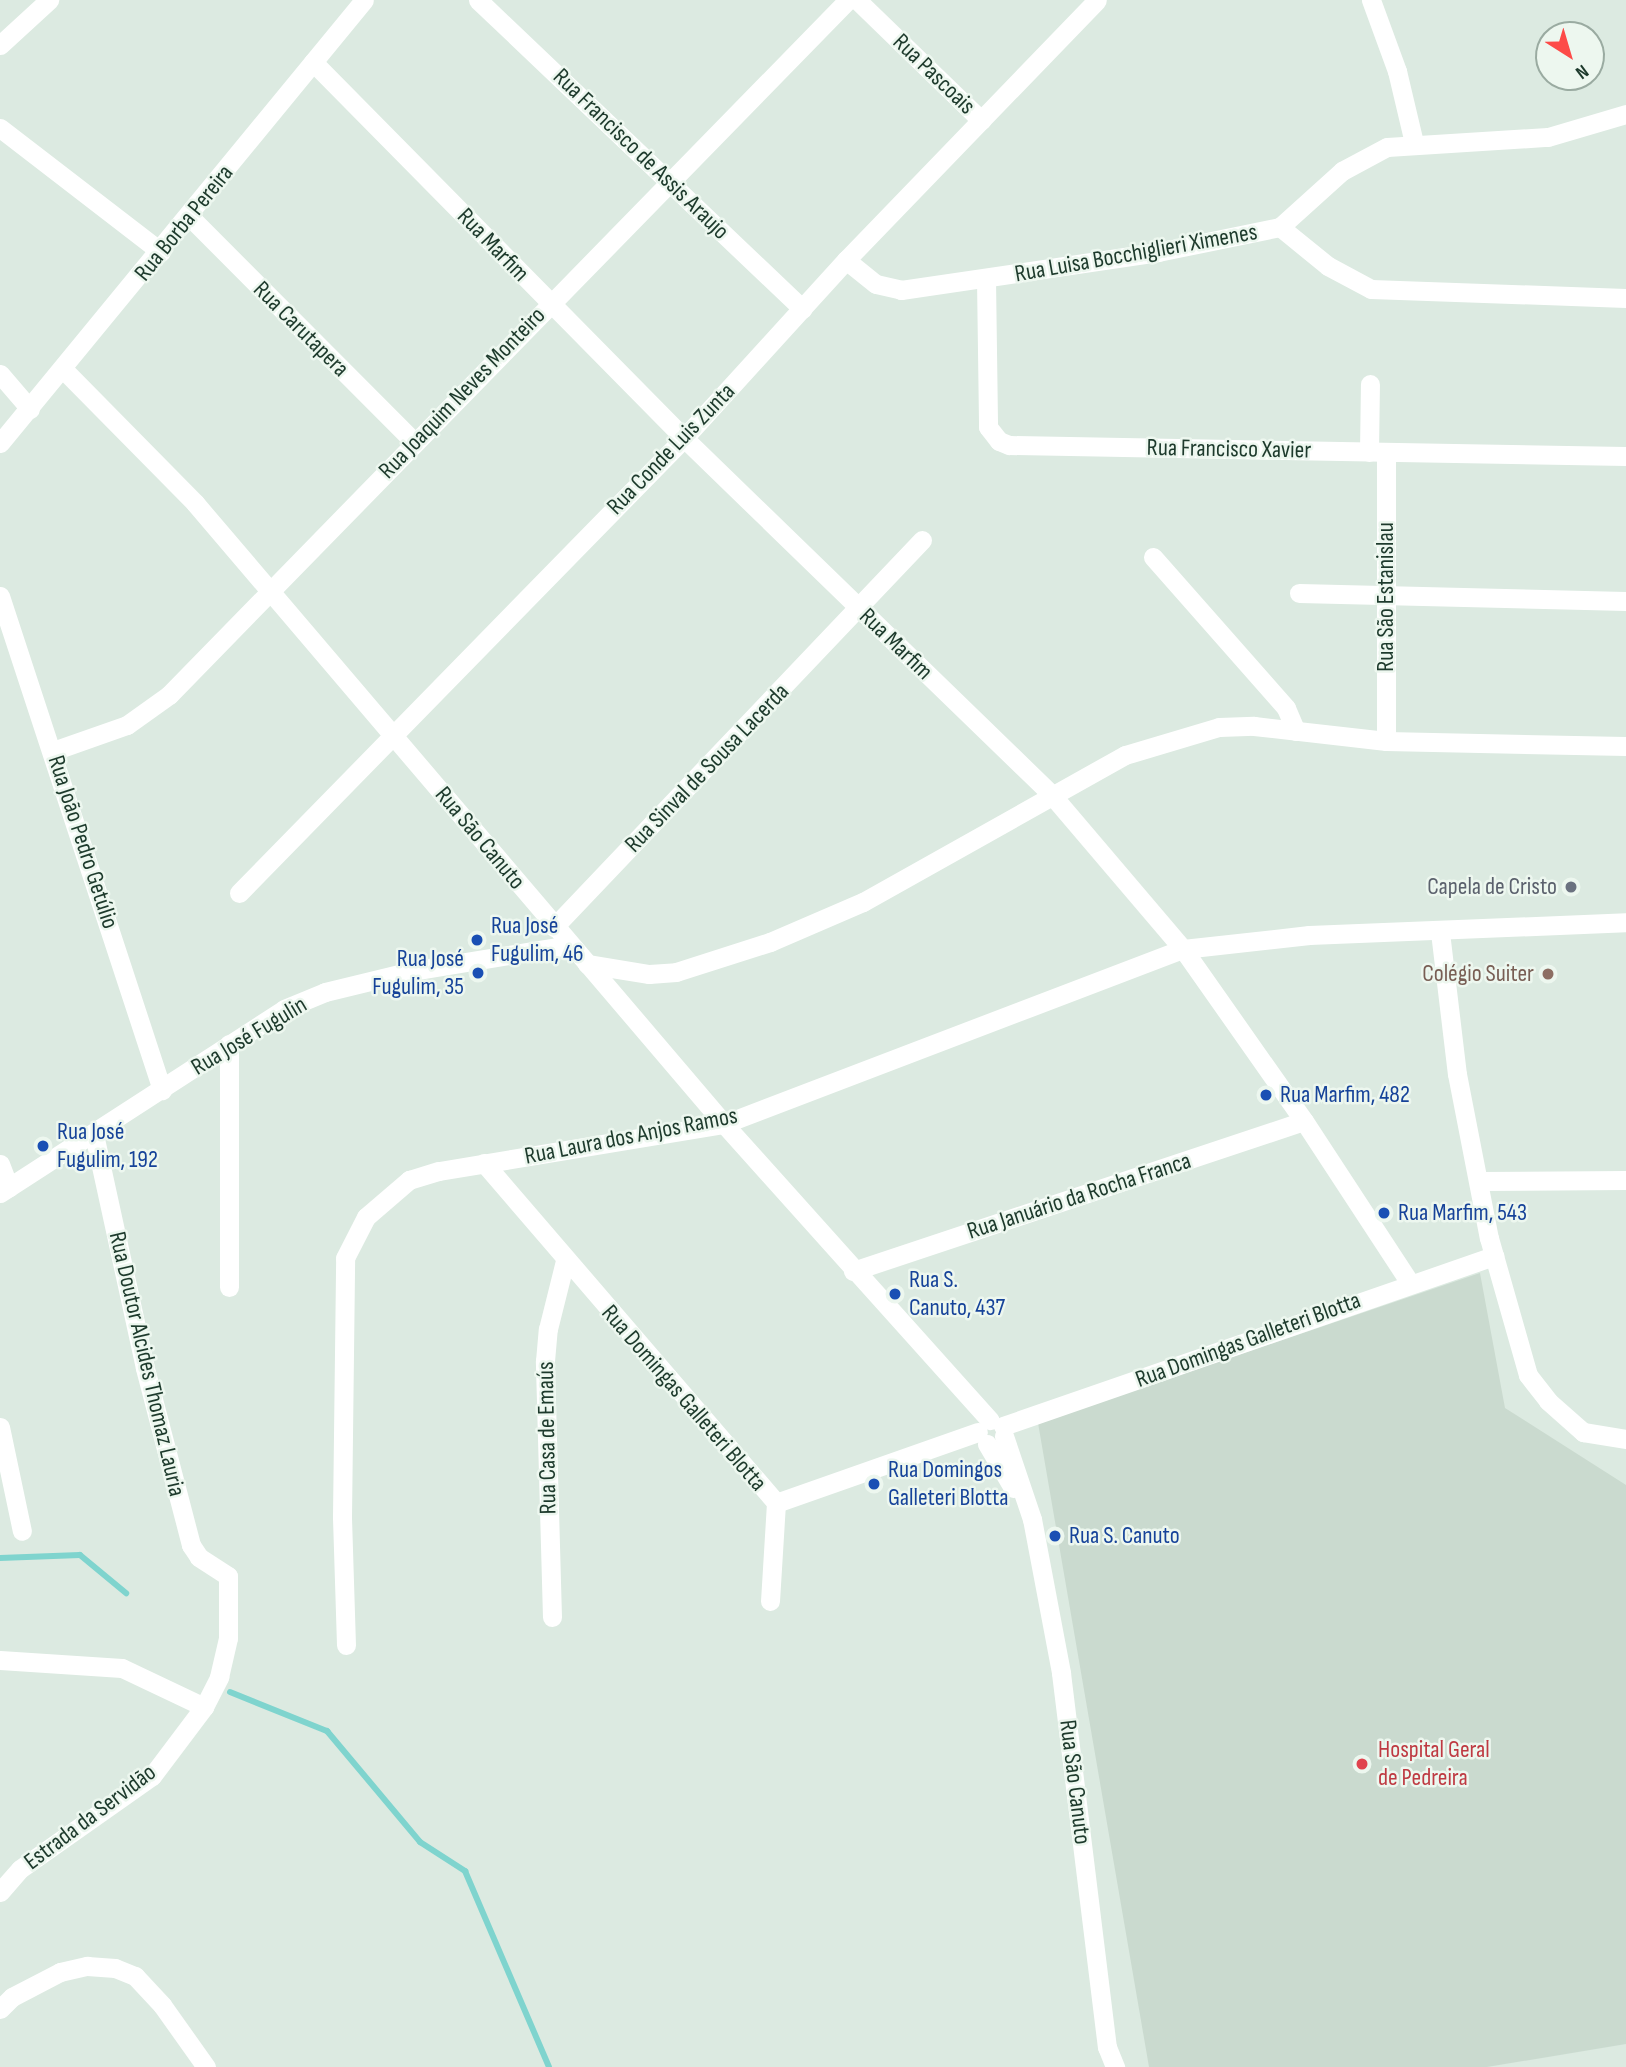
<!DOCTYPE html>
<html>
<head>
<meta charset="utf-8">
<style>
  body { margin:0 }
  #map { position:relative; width:1626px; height:2067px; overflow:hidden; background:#dceae1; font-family:"Sofia Sans Condensed",sans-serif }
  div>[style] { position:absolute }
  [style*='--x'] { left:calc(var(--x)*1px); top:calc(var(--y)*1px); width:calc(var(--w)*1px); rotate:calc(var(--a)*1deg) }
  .built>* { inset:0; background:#cadacf }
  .stream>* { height:6px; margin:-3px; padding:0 3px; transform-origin:3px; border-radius:3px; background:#7fd4ce }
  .minor>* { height:19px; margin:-9.5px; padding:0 9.5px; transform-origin:9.5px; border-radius:9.5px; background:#fff }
  .dots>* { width:19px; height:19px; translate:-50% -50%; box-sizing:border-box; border:4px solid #edf7ef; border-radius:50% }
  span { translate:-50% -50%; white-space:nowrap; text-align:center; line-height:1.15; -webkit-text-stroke:5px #edf7ef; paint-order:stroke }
  .street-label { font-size:24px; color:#1d3a2c }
  .worship-label { font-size:24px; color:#5b616d }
  .right { translate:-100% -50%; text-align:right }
  .transit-label { font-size:24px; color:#164399 }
  .left { translate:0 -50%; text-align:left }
  .education-label { font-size:24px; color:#785e54 }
  .health-label { font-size:24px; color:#be3a42 }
  .north { position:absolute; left:1535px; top:21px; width:70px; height:70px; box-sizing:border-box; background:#edf7ef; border:2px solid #9aaba1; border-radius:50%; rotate:143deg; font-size:19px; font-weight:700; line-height:28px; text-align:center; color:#1d3a2c }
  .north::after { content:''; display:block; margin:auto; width:24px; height:32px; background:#fd4b48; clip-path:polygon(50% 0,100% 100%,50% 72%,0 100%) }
</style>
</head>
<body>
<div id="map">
  <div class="built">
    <div style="clip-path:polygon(1480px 1273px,1505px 1408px,1626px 1485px,1626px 2044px,1487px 2067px,1149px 2067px,1038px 1423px)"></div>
  </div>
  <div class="stream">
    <div style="--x:0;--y:1558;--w:80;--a:-2.1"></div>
    <div style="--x:80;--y:1555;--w:60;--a:39.6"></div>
    <div style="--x:230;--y:1692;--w:105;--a:21.9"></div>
    <div style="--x:327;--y:1731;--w:145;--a:50"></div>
    <div style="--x:420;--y:1842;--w:54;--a:32.8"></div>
    <div style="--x:465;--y:1871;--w:213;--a:66.8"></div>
  </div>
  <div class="minor">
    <div style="--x:478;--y:0;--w:448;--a:43.6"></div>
    <div style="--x:857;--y:0;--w:173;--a:44.1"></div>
    <div style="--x:1371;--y:0;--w:76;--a:69.9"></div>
    <div style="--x:1397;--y:71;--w:74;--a:76.7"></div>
    <div style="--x:0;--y:45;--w:67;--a:-42.6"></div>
    <div style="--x:313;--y:62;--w:528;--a:45.38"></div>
    <div style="--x:684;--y:438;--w:511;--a:44.13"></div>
    <div style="--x:1051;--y:794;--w:204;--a:49.6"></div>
    <div style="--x:1183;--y:949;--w:210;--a:54.9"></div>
    <div style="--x:1304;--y:1121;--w:194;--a:56.8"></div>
    <div style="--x:0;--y:128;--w:203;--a:37.6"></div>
    <div style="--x:189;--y:216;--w:319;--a:45.1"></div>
    <div style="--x:1280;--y:227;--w:62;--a:39.1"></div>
    <div style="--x:1328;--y:266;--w:49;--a:28.1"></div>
    <div style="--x:1371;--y:289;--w:255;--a:2"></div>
    <div style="--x:846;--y:260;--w:38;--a:39"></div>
    <div style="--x:876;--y:284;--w:26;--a:13"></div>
    <div style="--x:901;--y:290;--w:260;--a:-8.4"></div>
    <div style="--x:1158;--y:252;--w:125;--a:-11.6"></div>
    <div style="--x:1280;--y:227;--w:84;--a:-42.1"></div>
    <div style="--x:1342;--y:171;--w:51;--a:-28.1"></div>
    <div style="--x:1387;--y:147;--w:161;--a:-3.6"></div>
    <div style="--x:1548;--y:137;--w:81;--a:-16.4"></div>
    <div style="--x:986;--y:279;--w:148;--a:89.2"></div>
    <div style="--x:988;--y:427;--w:18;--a:52"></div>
    <div style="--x:999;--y:441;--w:11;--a:22"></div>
    <div style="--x:1009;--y:445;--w:617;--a:1.02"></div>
    <div style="--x:64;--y:370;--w:187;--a:45.4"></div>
    <div style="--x:195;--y:503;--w:816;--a:49.57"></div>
    <div style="--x:724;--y:1124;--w:398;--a:48.1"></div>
    <div style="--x:0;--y:374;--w:46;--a:49.4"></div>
    <div style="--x:0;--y:443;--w:573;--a:-50.59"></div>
    <div style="--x:1369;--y:452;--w:68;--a:-89.2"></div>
    <div style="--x:1153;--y:557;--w:201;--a:48.6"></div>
    <div style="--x:1286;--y:708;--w:25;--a:67"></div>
    <div style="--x:1299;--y:593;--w:327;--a:1.4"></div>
    <div style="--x:0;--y:596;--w:520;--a:71.84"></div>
    <div style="--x:1386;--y:741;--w:288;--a:-90"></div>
    <div style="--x:53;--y:751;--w:78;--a:-19.4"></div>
    <div style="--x:127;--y:725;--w:52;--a:-35.5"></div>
    <div style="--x:169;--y:695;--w:972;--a:-45.67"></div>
    <div style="--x:239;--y:893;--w:636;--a:-45.64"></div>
    <div style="--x:684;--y:438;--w:241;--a:-47.7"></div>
    <div style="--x:846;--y:260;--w:361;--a:-46"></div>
    <div style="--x:554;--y:927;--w:534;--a:-46.44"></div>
    <div style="--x:1440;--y:932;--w:143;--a:83.2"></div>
    <div style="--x:1457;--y:1074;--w:167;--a:79"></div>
    <div style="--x:1489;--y:1238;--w:142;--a:74.1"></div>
    <div style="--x:1528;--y:1375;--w:33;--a:52"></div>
    <div style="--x:1548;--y:1401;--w:47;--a:41.5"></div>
    <div style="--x:1583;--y:1432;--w:44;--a:9.2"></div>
    <div style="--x:587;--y:964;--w:63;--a:9.2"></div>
    <div style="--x:649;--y:974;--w:27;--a:-4"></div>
    <div style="--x:676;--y:972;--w:99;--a:-17.7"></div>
    <div style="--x:770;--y:942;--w:101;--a:-23.3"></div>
    <div style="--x:863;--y:902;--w:300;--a:-29.3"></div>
    <div style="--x:1125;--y:755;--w:98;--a:-16.6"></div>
    <div style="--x:1219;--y:727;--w:35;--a:-2"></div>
    <div style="--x:1254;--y:726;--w:133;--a:6.5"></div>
    <div style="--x:1386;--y:741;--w:240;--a:1.2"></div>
    <div style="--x:484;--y:1163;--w:448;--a:49.3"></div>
    <div style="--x:0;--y:1164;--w:25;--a:69"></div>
    <div style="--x:1480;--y:1181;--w:146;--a:-0.4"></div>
    <div style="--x:0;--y:1193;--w:338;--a:-32.9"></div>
    <div style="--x:284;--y:1009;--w:44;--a:-22.5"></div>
    <div style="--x:325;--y:992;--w:89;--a:-13.7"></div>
    <div style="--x:411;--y:971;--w:160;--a:-9.3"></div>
    <div style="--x:853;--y:1271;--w:475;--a:-18.4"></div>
    <div style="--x:229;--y:1287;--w:243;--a:-90"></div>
    <div style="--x:1003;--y:1426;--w:520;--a:-19.1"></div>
    <div style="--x:0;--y:1427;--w:106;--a:78.1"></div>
    <div style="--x:1004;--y:1436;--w:88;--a:71.4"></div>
    <div style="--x:1032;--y:1519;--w:157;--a:79.3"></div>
    <div style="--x:1061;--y:1673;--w:377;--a:83"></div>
    <div style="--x:1107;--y:2047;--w:22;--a:68"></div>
    <div style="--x:987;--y:1444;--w:51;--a:59.4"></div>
    <div style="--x:776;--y:1503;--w:214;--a:-19.4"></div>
    <div style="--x:770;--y:1601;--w:98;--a:-86.5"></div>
    <div style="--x:552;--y:1617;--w:256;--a:-91.6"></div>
    <div style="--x:545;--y:1361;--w:32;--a:-85"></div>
    <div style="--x:548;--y:1329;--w:70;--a:-76"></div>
    <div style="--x:346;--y:1645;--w:128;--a:-91.8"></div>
    <div style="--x:342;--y:1517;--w:259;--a:-89.3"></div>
    <div style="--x:345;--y:1258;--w:46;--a:-62.9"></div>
    <div style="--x:366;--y:1217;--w:57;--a:-40.7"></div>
    <div style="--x:409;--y:1180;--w:31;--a:-17"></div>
    <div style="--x:439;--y:1171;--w:289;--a:-9.4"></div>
    <div style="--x:724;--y:1124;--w:491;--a:-20.9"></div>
    <div style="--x:1183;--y:949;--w:127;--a:-6.3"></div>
    <div style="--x:1309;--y:935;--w:317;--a:-2.3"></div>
    <div style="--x:0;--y:1660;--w:122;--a:3.8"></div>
    <div style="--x:122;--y:1668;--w:91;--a:25.4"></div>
    <div style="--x:0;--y:1892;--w:30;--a:-49"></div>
    <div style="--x:20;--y:1869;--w:161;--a:-35.2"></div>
    <div style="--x:152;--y:1776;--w:86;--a:-53"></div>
    <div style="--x:204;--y:1707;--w:34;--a:-63"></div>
    <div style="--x:219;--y:1677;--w:40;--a:-77"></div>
    <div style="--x:228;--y:1638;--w:62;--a:-90"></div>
    <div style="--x:228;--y:1576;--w:35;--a:-147"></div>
    <div style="--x:199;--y:1557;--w:14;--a:-124"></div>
    <div style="--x:191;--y:1545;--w:183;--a:-104.6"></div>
    <div style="--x:145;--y:1368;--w:239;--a:-102.3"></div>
    <div style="--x:0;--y:2009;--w:17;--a:-45"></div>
    <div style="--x:12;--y:1997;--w:54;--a:-27.5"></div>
    <div style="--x:60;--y:1972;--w:28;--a:-13"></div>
    <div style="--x:87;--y:1966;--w:28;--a:4"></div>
    <div style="--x:115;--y:1968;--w:22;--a:22"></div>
    <div style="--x:135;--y:1976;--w:40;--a:47"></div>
    <div style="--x:162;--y:2005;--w:76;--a:54.6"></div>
  </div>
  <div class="dots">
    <div style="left:1571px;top:887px;background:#6b7280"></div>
    <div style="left:477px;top:940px;background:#1a4fb4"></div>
    <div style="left:478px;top:973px;background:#1a4fb4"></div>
    <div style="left:1548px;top:974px;background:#8d6e63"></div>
    <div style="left:1266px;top:1095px;background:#1a4fb4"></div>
    <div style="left:43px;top:1146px;background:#1a4fb4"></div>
    <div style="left:1384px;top:1213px;background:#1a4fb4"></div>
    <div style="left:895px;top:1294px;background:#1a4fb4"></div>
    <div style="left:874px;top:1484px;background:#1a4fb4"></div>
    <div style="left:1055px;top:1536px;background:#1a4fb4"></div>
    <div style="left:1362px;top:1764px;background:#e0444e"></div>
  </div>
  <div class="street-label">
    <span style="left:934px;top:74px;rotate:44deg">Rua Pascoais</span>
    <span style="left:641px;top:154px;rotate:44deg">Rua Francisco de Assis Araujo</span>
    <span style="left:184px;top:223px;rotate:-51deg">Rua Borba Pereira</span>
    <span style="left:493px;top:245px;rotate:46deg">Rua Marfim</span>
    <span style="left:1136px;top:253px;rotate:-10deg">Rua Luisa Bocchiglieri Ximenes</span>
    <span style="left:301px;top:329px;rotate:45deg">Rua Carutapera</span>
    <span style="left:462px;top:393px;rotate:-46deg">Rua Joaquim Neves Monteiro</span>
    <span style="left:671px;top:449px;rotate:-46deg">Rua Conde Luis Zunta</span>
    <span style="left:1229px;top:449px;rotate:1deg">Rua Francisco Xavier</span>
    <span style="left:1386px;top:597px;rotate:-90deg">Rua São Estanislau</span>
    <span style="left:896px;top:644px;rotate:44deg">Rua Marfim</span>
    <span style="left:707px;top:768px;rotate:-46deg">Rua Sinval de Sousa Lacerda</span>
    <span style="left:480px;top:838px;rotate:50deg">Rua São Canuto</span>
    <span style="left:83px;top:842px;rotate:72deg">Rua João Pedro Getúlio</span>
    <span style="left:249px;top:1036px;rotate:-31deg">Rua José Fugulin</span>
    <span style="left:631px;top:1136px;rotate:-11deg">Rua Laura dos Anjos Ramos</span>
    <span style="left:1079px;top:1196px;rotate:-18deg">Rua Januário da Rocha Franca</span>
    <span style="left:1248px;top:1340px;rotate:-20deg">Rua Domingas Galleteri Blotta</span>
    <span style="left:147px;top:1364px;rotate:77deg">Rua Doutor Alcides Thomaz Lauria</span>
    <span style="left:684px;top:1398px;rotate:49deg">Rua Domingas Galleteri Blotta</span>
    <span style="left:547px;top:1438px;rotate:-91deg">Rua Casa de Emaús</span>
    <span style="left:1075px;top:1782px;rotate:83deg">Rua São Canuto</span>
    <span style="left:90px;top:1817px;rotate:-37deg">Estrada da Servidão</span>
  </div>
  <div class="worship-label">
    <span class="right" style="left:1557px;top:887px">Capela de Cristo</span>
  </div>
  <div class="transit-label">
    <span class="left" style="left:491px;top:940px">Rua José<br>Fugulim, 46</span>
    <span class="right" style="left:464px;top:973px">Rua José<br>Fugulim, 35</span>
    <span class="left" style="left:1280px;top:1095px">Rua Marfim, 482</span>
    <span class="left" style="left:57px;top:1146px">Rua José<br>Fugulim, 192</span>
    <span class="left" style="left:1398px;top:1213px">Rua Marfim, 543</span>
    <span class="left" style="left:909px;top:1294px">Rua S.<br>Canuto, 437</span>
    <span class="left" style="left:888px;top:1484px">Rua Domingos<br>Galleteri Blotta</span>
    <span class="left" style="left:1069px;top:1536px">Rua S. Canuto</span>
  </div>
  <div class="education-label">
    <span class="right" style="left:1534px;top:974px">Colégio Suiter</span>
  </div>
  <div class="health-label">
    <span class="left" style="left:1378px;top:1764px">Hospital Geral<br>de Pedreira</span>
  </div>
  <div class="north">N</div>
</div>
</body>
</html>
